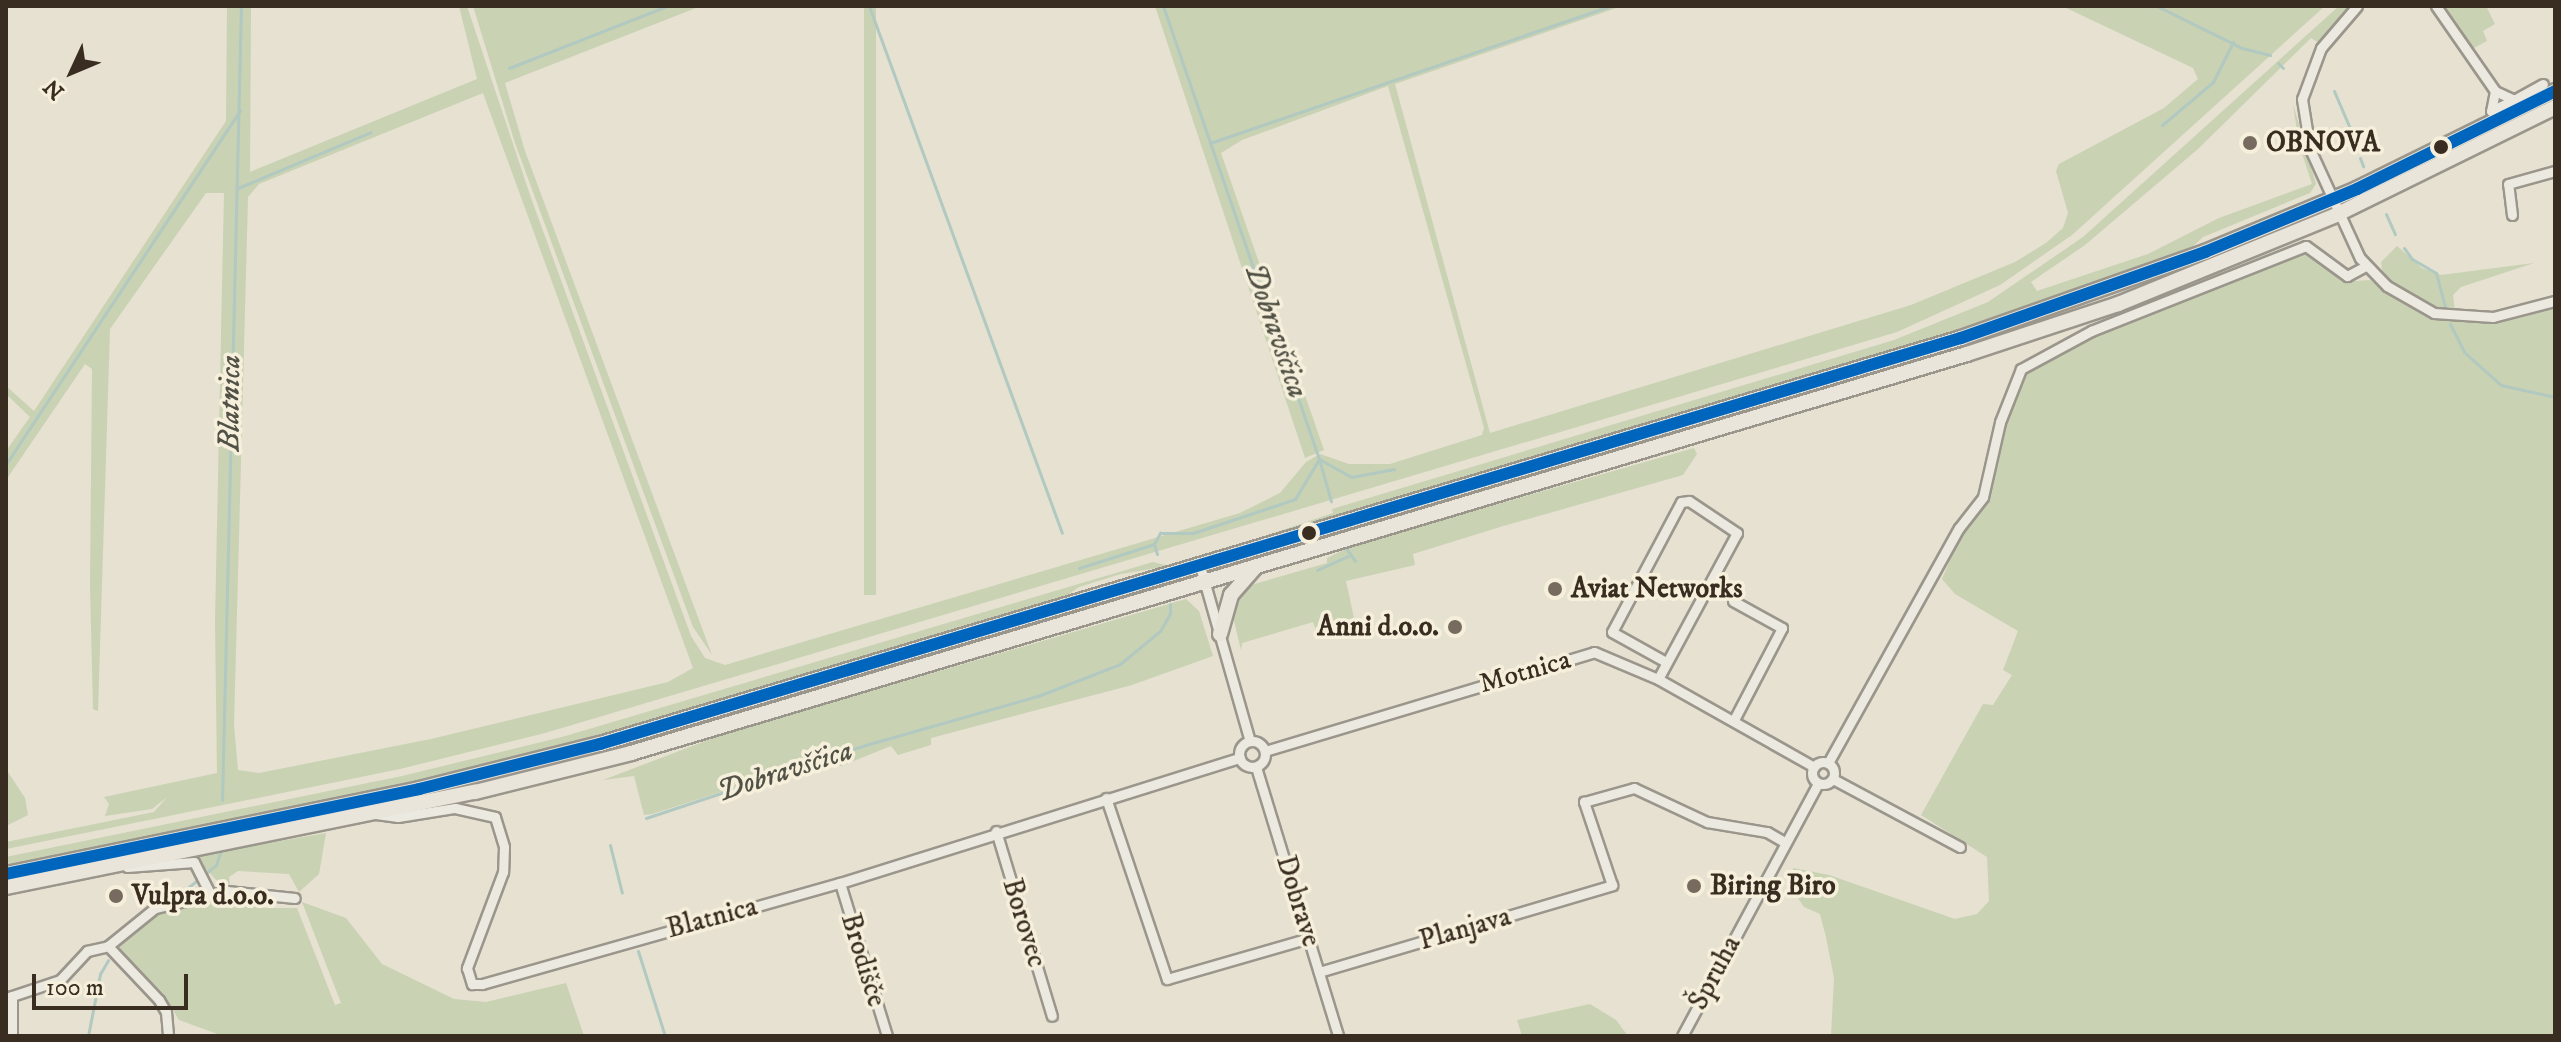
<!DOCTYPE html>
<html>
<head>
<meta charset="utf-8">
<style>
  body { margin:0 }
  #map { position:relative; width:2561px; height:1042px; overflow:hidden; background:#e6e1d1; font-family:"IM FELL DW Pica",serif }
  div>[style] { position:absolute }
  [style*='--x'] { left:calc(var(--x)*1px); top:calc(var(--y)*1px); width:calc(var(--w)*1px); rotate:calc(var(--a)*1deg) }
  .green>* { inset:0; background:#c9d2b3; transform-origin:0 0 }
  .stream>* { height:3px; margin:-1.5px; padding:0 1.5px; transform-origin:1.5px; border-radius:1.5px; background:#b1c9c0 }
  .roads { filter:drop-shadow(2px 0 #9b968c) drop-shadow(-2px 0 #9b968c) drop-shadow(0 2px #9b968c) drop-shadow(0 -2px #9b968c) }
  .minor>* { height:9px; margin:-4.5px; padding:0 4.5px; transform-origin:4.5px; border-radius:4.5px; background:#ece9e0 }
  .minor>.ring { margin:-4.5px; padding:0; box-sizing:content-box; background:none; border:9px solid #ece9e0; border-radius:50% }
  .primary>* { height:14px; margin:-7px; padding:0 7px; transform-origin:7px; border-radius:7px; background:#e9e5db }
  .bus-1>* { height:12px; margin:-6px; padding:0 6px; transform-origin:6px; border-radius:6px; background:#0065bd }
  .dots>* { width:22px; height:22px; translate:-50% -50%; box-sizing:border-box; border:4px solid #f5efdb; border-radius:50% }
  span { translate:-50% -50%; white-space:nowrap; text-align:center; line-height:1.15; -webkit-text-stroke:7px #f5efdb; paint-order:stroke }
  .poi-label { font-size:28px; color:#392c20; font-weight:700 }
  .left { translate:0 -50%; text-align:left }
  .right { translate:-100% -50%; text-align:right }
  .street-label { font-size:28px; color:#392c20 }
  .water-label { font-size:30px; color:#515146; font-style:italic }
  .frame { position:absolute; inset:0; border:8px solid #392c20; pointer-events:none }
  .north { position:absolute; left:32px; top:32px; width:80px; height:80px; -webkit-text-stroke:6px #f5efdb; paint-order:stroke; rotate:226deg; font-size:22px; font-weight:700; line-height:32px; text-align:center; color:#392c20 }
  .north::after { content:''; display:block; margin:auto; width:28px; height:36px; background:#392c20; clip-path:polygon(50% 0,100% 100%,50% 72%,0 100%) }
  .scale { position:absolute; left:32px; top:974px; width:156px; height:36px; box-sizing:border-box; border:4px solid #392c20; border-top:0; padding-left:10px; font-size:24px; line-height:28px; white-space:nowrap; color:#392c20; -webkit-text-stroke:6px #f5efdb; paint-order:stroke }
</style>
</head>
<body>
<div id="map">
  <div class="green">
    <div style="clip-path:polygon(evenodd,227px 6px,251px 6px,250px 172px,477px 79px,459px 6px,467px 6px,531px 198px,691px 636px,705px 658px,725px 665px,1240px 513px,1280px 493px,1306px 462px,1320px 454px,1349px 464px,1390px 464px,1482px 435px,1484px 428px,1388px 86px,1242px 140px,1221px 153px,1324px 450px,1305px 458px,1155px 6px,1622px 6px,1395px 84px,1490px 433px,1911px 305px,2015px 262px,2046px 243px,2063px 228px,2068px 213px,2056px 171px,2059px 164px,2164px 108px,2198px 79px,2193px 68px,2062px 6px,2325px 6px,2072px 235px,2000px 285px,1897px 332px,545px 733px,400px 769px,6px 849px,6px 842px,154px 812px,167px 797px,152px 809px,105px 816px,109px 804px,104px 797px,217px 773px,215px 621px,224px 193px,206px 193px,110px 329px,98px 711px,93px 709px,90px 586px,92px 369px,85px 364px,6px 480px,6px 451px,30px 417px,6px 394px,6px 386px,34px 411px,226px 121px,227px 6px,483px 93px,693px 668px,668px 682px,431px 739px,259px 773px,238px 770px,234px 725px,248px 197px,259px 184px,483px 93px)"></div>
    <div style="clip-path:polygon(473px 6px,701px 6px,505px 83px,525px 151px,712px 655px,693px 627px,515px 143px)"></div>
    <div style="left:864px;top:6px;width:12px;height:589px"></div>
    <div style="clip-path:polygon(2339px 6px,2350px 6px,2319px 43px,2311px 38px,2198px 149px,2085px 245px,2031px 282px,2037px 291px,2148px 254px,2219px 218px,2312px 184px,2299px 144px,2293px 104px,2316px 184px,2310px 193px,2203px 237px,2188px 251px,1972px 327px,1223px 550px,1333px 513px,1332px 509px,1894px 340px,1988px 302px,2083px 237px)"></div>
    <div style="clip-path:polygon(2438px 6px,2486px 6px,2495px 24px,2483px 31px,2487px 41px,2472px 49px)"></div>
    <div style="clip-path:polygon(2397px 246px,2422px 268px,2441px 275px,2534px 263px,2461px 287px,2453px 295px,2455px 312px,2423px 303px,2383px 277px,2381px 262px)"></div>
    <div style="clip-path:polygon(2307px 251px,2342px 282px,2370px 280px,2407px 306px,2443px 321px,2504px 319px,2555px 306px,2555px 1036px,1831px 1036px,1834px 978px,1826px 937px,1820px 914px,1804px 907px,1794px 892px,1793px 868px,1829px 875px,1955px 919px,1977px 914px,1989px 901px,1987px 857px,1921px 815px,1983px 704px,1993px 705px,2012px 675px,2003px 670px,2018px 631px,1955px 594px,1942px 579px,1962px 533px,1989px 498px,2007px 411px,2024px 372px,2077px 341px)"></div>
    <div style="clip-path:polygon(1694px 448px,1697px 454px,1683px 475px,1500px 527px,1413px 554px,1415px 565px,1346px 581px,1354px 618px,1316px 630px,1313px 622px,1242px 643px,1241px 650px,1232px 612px,1244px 587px,1327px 563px,1327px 558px,1354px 545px)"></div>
    <div style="clip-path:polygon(1153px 562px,1169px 566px,1121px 574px,1079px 587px,1056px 603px,586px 741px,404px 786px,6px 867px,6px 857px,402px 776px,562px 737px)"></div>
    <div style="clip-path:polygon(1186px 599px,1199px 611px,1213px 656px,1132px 685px,931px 738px,931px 745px,898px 755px,891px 746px,841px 766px,827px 765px,823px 759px,652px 814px,644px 815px,634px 776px,603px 780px,724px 734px)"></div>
    <div style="clip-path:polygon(6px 769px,25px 798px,28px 815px,6px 826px)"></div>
    <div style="clip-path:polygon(326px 833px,319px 874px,299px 892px,289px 874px,238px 871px,229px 877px,230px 885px,219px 883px,194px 856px)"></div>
    <div style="clip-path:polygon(212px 898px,250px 901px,266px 908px,297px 908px,335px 1005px,341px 1003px,302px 902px,346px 918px,382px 964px,454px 999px,486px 1002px,566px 983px,584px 1036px,223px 1036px,179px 1020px,163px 993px,119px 949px,121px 941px,156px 912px)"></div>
    <div style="clip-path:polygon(1590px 1004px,1616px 1020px,1628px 1036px,1522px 1036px,1517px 1020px)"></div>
  </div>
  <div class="stream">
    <div style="--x:869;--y:6;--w:561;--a:69.89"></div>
    <div style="--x:2157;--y:6;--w:95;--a:26.3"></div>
    <div style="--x:2242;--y:48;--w:29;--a:14"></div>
    <div style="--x:2278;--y:63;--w:7;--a:45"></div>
    <div style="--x:509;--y:68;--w:170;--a:-21.4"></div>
    <div style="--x:2334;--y:91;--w:46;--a:66.8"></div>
    <div style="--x:2162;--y:125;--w:67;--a:-40.1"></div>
    <div style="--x:2213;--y:82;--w:45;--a:-63.4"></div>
    <div style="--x:1210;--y:143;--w:424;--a:-18.9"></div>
    <div style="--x:2360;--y:158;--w:9;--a:69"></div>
    <div style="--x:238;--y:188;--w:144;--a:-22.8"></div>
    <div style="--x:2386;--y:214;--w:22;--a:66"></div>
    <div style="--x:2404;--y:248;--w:14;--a:54"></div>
    <div style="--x:2412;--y:259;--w:28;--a:30"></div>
    <div style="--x:2436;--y:273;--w:35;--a:75"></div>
    <div style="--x:2450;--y:324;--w:31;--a:63"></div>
    <div style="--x:2464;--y:352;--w:50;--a:41.7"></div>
    <div style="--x:2501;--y:385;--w:55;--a:12.5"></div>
    <div style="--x:1319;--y:459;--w:37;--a:29"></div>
    <div style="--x:1351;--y:477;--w:44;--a:-10.5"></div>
    <div style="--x:1319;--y:459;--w:44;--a:74.1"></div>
    <div style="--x:6;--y:464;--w:424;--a:-56.5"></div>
    <div style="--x:1345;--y:547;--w:17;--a:54"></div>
    <div style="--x:1157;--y:554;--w:10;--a:-107"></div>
    <div style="--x:1154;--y:544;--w:13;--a:-61"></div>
    <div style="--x:1160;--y:533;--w:33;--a:0"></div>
    <div style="--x:1193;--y:533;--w:108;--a:-18.4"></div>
    <div style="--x:1295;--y:499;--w:47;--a:-59"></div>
    <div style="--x:1319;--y:459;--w:479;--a:-109"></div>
    <div style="--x:1079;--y:568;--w:79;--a:-17.7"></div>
    <div style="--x:1317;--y:570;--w:34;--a:-24"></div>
    <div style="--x:222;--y:800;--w:794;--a:-88.63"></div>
    <div style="--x:646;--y:818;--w:235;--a:-18.4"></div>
    <div style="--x:869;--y:744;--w:176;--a:-15.9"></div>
    <div style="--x:1038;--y:696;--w:88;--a:-21.3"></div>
    <div style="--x:1120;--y:664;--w:52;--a:-39.5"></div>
    <div style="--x:1160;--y:631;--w:20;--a:-60"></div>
    <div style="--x:1170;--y:614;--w:10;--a:-90"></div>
    <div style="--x:610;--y:845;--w:49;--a:76"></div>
    <div style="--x:185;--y:890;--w:40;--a:-39"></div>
    <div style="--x:216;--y:865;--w:13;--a:-72"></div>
    <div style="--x:638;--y:951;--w:89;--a:72.4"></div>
    <div style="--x:88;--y:1036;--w:63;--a:-79"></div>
    <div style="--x:100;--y:974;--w:16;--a:-60"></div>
  </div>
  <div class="roads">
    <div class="minor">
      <div style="--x:2357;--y:6;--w:55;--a:130.6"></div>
      <div style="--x:2321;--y:48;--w:54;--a:110.4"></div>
      <div style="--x:2302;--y:99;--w:51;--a:80.9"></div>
      <div style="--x:2310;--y:149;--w:120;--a:65.4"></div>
      <div style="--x:2360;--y:258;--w:39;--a:46"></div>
      <div style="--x:2387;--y:286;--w:54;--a:29.9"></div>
      <div style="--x:2434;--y:313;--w:59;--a:3.9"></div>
      <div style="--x:2493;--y:317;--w:64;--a:-14.5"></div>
      <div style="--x:2436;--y:6;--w:103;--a:55.2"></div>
      <div style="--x:2495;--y:91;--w:20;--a:101"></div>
      <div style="--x:2495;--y:91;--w:21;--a:25"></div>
      <div style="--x:2514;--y:100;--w:33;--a:-29"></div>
      <div style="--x:2491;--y:111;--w:25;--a:-26"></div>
      <div style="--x:2512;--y:215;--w:31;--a:-97"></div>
      <div style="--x:2508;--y:184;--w:49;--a:-15.5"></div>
      <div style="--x:1200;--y:566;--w:182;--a:74.1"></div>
      <div style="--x:1733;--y:601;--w:56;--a:28.9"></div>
      <div style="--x:1782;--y:628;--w:104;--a:117.6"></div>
      <div style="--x:1658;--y:679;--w:166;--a:-61.6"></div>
      <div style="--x:1737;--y:533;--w:58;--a:-146.3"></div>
      <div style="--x:1689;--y:501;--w:8;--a:173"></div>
      <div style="--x:1681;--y:502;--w:147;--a:118"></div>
      <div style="--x:1612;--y:632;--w:62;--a:29.1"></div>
      <div class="ring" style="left:1239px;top:741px;width:17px;height:17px"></div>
      <div style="--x:1265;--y:751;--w:344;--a:-16.7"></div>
      <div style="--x:1594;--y:652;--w:69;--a:22.9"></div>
      <div style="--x:1658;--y:679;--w:179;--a:29.4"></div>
      <div class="ring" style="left:1812px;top:762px;width:13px;height:13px"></div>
      <div style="--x:1828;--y:763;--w:269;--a:-60.9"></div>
      <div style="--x:1959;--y:528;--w:39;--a:-52"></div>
      <div style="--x:1983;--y:497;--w:77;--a:-77.2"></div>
      <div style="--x:2000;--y:422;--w:57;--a:-68.4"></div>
      <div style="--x:2021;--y:369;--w:80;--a:-28.5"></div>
      <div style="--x:2091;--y:331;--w:231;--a:-21.6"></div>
      <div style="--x:2306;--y:246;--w:51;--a:36.2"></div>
      <div style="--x:2347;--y:276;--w:21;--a:-28"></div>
      <div style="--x:1256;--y:767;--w:281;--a:73"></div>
      <div style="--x:1833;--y:779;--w:144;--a:28.2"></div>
      <div style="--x:1106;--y:798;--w:191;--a:71.4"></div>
      <div style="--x:1167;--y:979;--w:148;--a:-16.1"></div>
      <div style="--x:376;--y:814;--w:22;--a:8"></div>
      <div style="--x:398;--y:817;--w:58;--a:-9"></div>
      <div style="--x:455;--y:808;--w:41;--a:12.7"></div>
      <div style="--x:495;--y:817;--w:31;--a:73"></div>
      <div style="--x:504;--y:847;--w:25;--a:92"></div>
      <div style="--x:503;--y:872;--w:103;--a:110.6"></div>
      <div style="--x:467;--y:968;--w:17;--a:73"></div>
      <div style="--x:472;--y:984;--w:10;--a:0"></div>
      <div style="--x:482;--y:984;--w:372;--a:-15.8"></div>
      <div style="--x:840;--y:883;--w:419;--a:-17.4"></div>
      <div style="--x:996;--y:831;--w:193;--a:73.2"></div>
      <div style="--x:127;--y:867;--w:67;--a:-4.3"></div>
      <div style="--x:194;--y:862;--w:35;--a:63"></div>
      <div style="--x:840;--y:883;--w:160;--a:72.9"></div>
      <div style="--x:108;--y:946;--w:74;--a:46.6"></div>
      <div style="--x:159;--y:1000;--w:14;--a:60"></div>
      <div style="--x:166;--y:1012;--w:24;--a:85"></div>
      <div style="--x:1319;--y:972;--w:306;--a:-16.5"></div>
      <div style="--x:1612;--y:885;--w:88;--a:-108.6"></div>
      <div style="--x:1584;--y:802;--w:52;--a:-15.6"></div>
      <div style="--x:1634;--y:788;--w:81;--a:25"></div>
      <div style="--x:1707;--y:822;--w:61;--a:9.5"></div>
      <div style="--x:1767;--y:832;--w:20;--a:30"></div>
      <div style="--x:12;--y:996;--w:40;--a:90"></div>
      <div style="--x:6;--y:998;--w:57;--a:-18.4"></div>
      <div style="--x:60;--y:980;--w:40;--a:-47"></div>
      <div style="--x:87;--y:951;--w:22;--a:-13"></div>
      <div style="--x:108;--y:946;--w:60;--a:-39"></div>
      <div style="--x:155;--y:908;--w:74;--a:-13.3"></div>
      <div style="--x:227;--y:891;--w:68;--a:5.9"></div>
      <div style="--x:1682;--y:1036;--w:287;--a:-61.7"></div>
    </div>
    <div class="primary">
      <div style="--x:1220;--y:634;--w:41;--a:-74.2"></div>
      <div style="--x:1231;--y:595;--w:35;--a:-49"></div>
      <div style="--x:6;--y:874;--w:422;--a:-11.6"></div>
      <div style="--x:419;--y:789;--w:187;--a:-14"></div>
      <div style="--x:600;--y:744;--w:1420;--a:-16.61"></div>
      <div style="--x:1961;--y:338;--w:259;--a:-19.4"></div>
      <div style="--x:2205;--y:252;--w:165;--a:-22.5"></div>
      <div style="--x:2357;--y:189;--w:221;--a:-26.3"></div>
      <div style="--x:6;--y:887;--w:479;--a:-11.5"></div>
      <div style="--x:475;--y:792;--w:161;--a:-14"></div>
      <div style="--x:631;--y:753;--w:1394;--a:-16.63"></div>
      <div style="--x:1967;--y:354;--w:159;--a:-18.3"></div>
      <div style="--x:2118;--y:304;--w:238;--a:-22.2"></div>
      <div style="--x:2338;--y:214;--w:242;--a:-26.2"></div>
    </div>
  </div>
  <div class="bus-1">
    <div style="--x:6;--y:874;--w:422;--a:-11.6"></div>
    <div style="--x:419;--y:789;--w:187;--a:-14"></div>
    <div style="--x:600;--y:744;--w:1420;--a:-16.61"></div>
    <div style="--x:1961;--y:338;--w:259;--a:-19.4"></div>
    <div style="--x:2205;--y:252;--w:165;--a:-22.5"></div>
    <div style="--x:2357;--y:189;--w:221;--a:-26.3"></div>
  </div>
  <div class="dots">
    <div style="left:2250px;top:143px;background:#766b5e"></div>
    <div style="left:2441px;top:147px;background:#392c20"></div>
    <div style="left:1309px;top:533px;background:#392c20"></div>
    <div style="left:1555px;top:589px;background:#766b5e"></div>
    <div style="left:1455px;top:627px;background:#766b5e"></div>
    <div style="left:1694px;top:886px;background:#766b5e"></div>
    <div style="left:116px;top:896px;background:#766b5e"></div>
  </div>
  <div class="poi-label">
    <span class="left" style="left:2266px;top:143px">OBNOVA</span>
    <span class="left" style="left:1571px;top:589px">Aviat Networks</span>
    <span class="right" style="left:1439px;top:627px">Anni d.o.o.</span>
    <span class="left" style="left:1710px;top:886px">Biring Biro</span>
    <span class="left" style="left:132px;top:896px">Vulpra d.o.o.</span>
  </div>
  <div class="street-label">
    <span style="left:1525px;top:672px;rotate:-16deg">Motnica</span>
    <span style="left:1298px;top:901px;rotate:73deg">Dobrave</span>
    <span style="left:712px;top:918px;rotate:-15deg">Blatnica</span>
    <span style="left:1024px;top:923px;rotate:73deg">Borovec</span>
    <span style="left:1465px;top:929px;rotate:-16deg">Planjava</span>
    <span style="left:863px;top:960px;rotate:73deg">Brodišče</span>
    <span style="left:1715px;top:973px;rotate:-62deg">Špruha</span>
  </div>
  <div class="water-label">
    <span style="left:1275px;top:331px;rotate:71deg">Dobravščica</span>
    <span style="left:231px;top:403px;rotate:-89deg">Blatnica</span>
    <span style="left:785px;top:772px;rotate:-18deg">Dobravščica</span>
  </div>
  <div class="frame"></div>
  <div class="north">N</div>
  <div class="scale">100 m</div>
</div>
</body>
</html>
